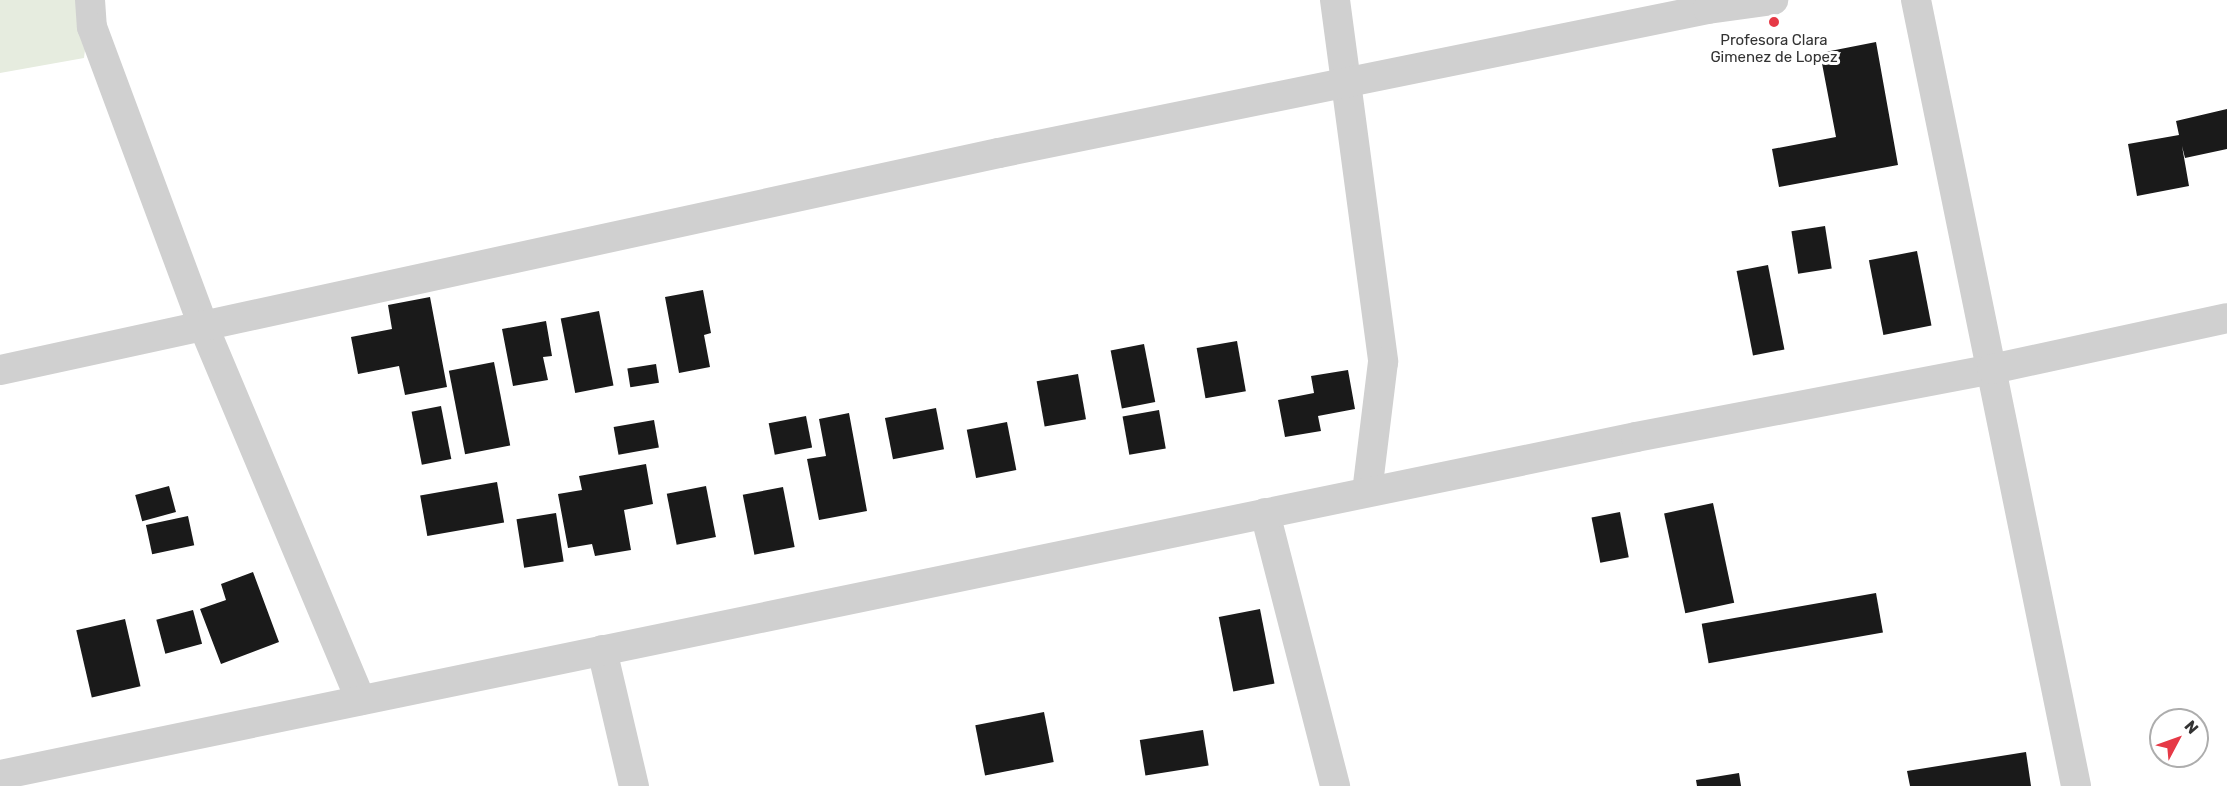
<!DOCTYPE html>
<html>
<head>
<meta charset="utf-8">
<style>
  body { margin:0 }
  #map { position:relative; width:2227px; height:786px; overflow:hidden; background:#fff; font-family:Rubik,sans-serif }
  div>[style] { position:absolute }
  [style*='--x'] { left:calc(var(--x)*1px); top:calc(var(--y)*1px); width:calc(var(--w)*1px); rotate:calc(var(--a)*1deg) }
  .green>* { inset:0; background:#e6ecdf }
  .building>* { inset:0; background:#1a1a1a; transform-origin:0 0 }
  .minor>* { height:30px; margin:-15px; padding:0 15px; transform-origin:15px; border-radius:15px; background:#d0d0d0 }
  .dots>* { width:16px; height:16px; translate:-50% -50%; box-sizing:border-box; border:3px solid #fff; border-radius:50% }
  span { translate:-50% -50%; white-space:nowrap; text-align:center; line-height:1.15; -webkit-text-stroke:6px #fff; paint-order:stroke }
  .poi-label { font-size:15px; color:#333 }
  .north { position:absolute; left:2149px; top:708px; width:60px; height:60px; box-sizing:border-box; background:#fff; border:2px solid #adadad; border-radius:50%; rotate:49deg; font-size:16px; font-weight:700; line-height:24px; text-align:center; color:#333 }
  .north::after { content:''; display:block; margin:auto; width:21px; height:27px; background:#e63946; clip-path:polygon(50% 0,100% 100%,50% 72%,0 100%) }
</style>
</head>
<body>
<div id="map">
  <div class="green">
    <div style="clip-path:polygon(0 0,91px 0,84px 58px,0 73px)"></div>
  </div>
  <div class="building">
    <div style="clip-path:polygon(1876px 42px,1898px 165px,1779px 187px,1772px 149px,1836px 137px,1820px 53px)"></div>
    <div style="clip-path:polygon(2227px 109px,2227px 149px,2185px 158px,2182px 146px,2189px 186px,2137px 196px,2128px 144px,2179px 135px,2176px 121px)"></div>
    <div style="left:1825px;top:226px;width:43px;height:34px;rotate:81deg"></div>
    <div style="left:1917px;top:251px;width:76px;height:49px;rotate:79deg"></div>
    <div style="left:1768px;top:265px;width:86px;height:32px;rotate:79deg"></div>
    <div style="clip-path:polygon(703px 290px,711px 333px,704px 335px,710px 367px,679px 373px,665px 297px)"></div>
    <div style="clip-path:polygon(430px 297px,447px 387px,405px 395px,399px 366px,358px 374px,351px 337px,392px 329px,388px 305px)"></div>
    <div style="left:599px;top:311px;width:76px;height:39px;rotate:79deg"></div>
    <div style="clip-path:polygon(546px 321px,552px 356px,543px 357px,548px 380px,513px 386px,502px 329px)"></div>
    <div style="left:1237px;top:341px;width:51px;height:41px;rotate:80deg"></div>
    <div style="left:1144px;top:344px;width:59px;height:34px;rotate:79deg"></div>
    <div style="left:494px;top:362px;width:85px;height:46px;rotate:79deg"></div>
    <div style="left:656px;top:364px;width:19px;height:29px;rotate:81deg"></div>
    <div style="clip-path:polygon(1348px 370px,1355px 409px,1318px 416px,1321px 431px,1285px 437px,1278px 400px,1314px 393px,1311px 376px)"></div>
    <div style="left:1078px;top:374px;width:46px;height:42px;rotate:80deg"></div>
    <div style="left:441px;top:406px;width:54px;height:30px;rotate:79deg"></div>
    <div style="left:936px;top:408px;width:42px;height:52px;rotate:79deg"></div>
    <div style="left:1159px;top:410px;width:39px;height:37px;rotate:80deg"></div>
    <div style="clip-path:polygon(849px 413px,867px 511px,819px 520px,807px 459px,826px 456px,819px 419px)"></div>
    <div style="left:806px;top:416px;width:32px;height:38px;rotate:79deg"></div>
    <div style="left:654px;top:420px;width:28px;height:41px;rotate:80deg"></div>
    <div style="left:1007px;top:422px;width:49px;height:41px;rotate:79deg"></div>
    <div style="clip-path:polygon(646px 464px,653px 504px,624px 510px,631px 550px,595px 556px,592px 544px,568px 548px,558px 494px,582px 490px,579px 476px)"></div>
    <div style="left:497px;top:482px;width:41px;height:78px;rotate:80deg"></div>
    <div style="left:169px;top:486px;width:27px;height:35px;rotate:75deg"></div>
    <div style="left:706px;top:486px;width:52px;height:40px;rotate:79deg"></div>
    <div style="left:783px;top:487px;width:61px;height:41px;rotate:79deg"></div>
    <div style="left:1713px;top:503px;width:102px;height:50px;rotate:78deg"></div>
    <div style="left:1620px;top:512px;width:46px;height:29px;rotate:79deg"></div>
    <div style="left:556px;top:513px;width:49px;height:40px;rotate:81deg"></div>
    <div style="left:188px;top:516px;width:30px;height:43px;rotate:78deg"></div>
    <div style="clip-path:polygon(253px 572px,279px 642px,221px 664px,200px 609px,226px 600px,221px 584px)"></div>
    <div style="left:1876px;top:593px;width:40px;height:177px;rotate:80deg"></div>
    <div style="left:1260px;top:609px;width:76px;height:42px;rotate:79deg"></div>
    <div style="left:193px;top:610px;width:35px;height:38px;rotate:75deg"></div>
    <div style="left:125px;top:619px;width:69px;height:50px;rotate:77deg"></div>
    <div style="left:1044px;top:712px;width:51px;height:70px;rotate:79deg"></div>
    <div style="left:1203px;top:730px;width:36px;height:64px;rotate:81deg"></div>
    <div style="clip-path:polygon(2026px 752px,2031px 786px,1910px 786px,1907px 771px)"></div>
    <div style="clip-path:polygon(1739px 773px,1741px 786px,1697px 786px,1696px 780px)"></div>
  </div>
  <div class="minor">
    <div style="--x:90;--y:0;--w:27;--a:86"></div>
    <div style="--x:92;--y:27;--w:318;--a:69.6"></div>
    <div style="--x:203;--y:325;--w:407;--a:67.2"></div>
    <div style="--x:1335;--y:0;--w:365;--a:82.4"></div>
    <div style="--x:1383;--y:362;--w:131;--a:97"></div>
    <div style="--x:1916;--y:0;--w:802;--a:78.49"></div>
    <div style="--x:0;--y:370;--w:1022;--a:-12.26"></div>
    <div style="--x:999;--y:153;--w:723;--a:-11.48"></div>
    <div style="--x:1708;--y:9;--w:66;--a:-7.9"></div>
    <div style="--x:1265;--y:513;--w:282;--a:75.6"></div>
    <div style="--x:602;--y:650;--w:140;--a:76.8"></div>
    <div style="--x:0;--y:775;--w:1671;--a:-11.67"></div>
    <div style="--x:1636;--y:437;--w:362;--a:-10.8"></div>
    <div style="--x:1992;--y:369;--w:240;--a:-12.2"></div>
  </div>
  <div class="dots">
    <div style="left:1774px;top:22px;background:#e63946"></div>
  </div>
  <div class="poi-label">
    <span style="left:1774px;top:49px">Profesora Clara<br>Gimenez de Lopez</span>
  </div>
  <div class="north">N</div>
</div>
</body>
</html>
